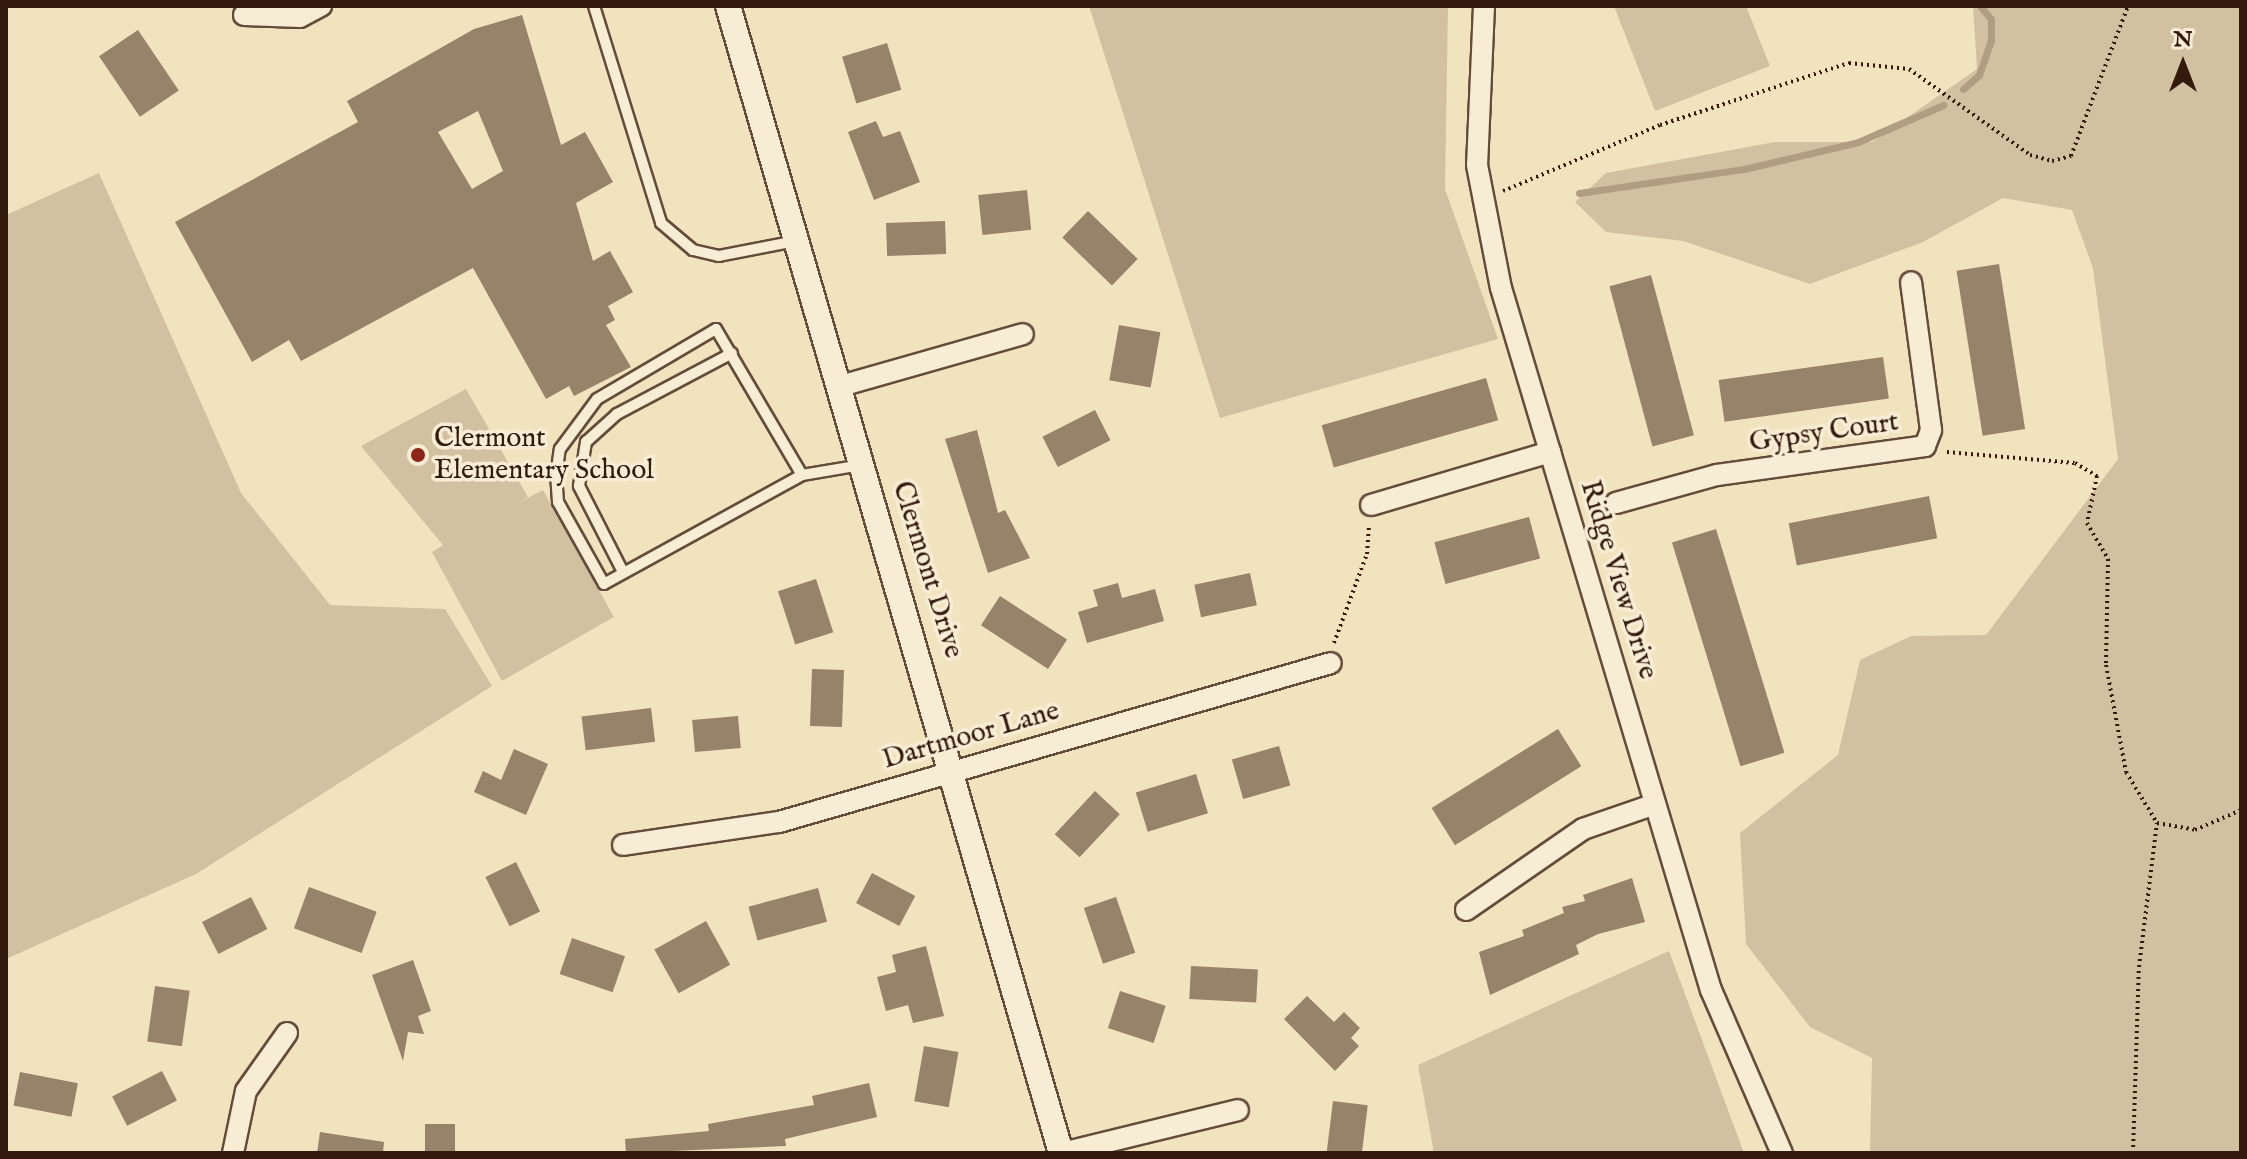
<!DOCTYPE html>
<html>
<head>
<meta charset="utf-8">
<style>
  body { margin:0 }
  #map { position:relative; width:2247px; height:1159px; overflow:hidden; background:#f2e3bf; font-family:"IM FELL English",serif }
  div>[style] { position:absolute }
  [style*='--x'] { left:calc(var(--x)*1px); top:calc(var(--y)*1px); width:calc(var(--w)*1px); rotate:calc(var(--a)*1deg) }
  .green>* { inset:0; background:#d2c1a1 }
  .stream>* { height:7px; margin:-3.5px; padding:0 3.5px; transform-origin:3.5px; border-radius:3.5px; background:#b19e82 }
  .building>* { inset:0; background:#97826a; transform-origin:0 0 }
  .path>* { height:4px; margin-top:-2px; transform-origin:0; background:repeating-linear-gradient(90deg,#34190d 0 2px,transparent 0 6px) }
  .roads { filter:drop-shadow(2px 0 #644c3a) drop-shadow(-2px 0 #644c3a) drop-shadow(0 2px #644c3a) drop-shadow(0 -2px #644c3a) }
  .service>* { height:10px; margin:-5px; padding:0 5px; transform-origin:5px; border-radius:5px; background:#f7edd5 }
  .minor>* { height:20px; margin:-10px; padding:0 10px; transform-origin:10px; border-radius:10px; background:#f7edd5 }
  .tertiary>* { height:24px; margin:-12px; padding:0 12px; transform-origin:12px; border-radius:12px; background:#f7edd5 }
  .dots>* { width:22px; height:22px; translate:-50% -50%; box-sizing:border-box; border:4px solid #f7edd5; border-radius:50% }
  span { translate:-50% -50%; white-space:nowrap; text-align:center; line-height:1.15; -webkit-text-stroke:7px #f7edd5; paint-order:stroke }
  .street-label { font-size:28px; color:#34190d }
  .poi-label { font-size:28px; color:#34190d }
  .left { translate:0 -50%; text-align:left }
  .frame { position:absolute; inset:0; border:8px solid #34190d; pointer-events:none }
  .north { position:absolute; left:2143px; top:24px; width:80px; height:80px; -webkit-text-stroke:6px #f7edd5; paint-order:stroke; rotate:0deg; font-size:22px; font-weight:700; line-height:32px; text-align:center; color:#34190d }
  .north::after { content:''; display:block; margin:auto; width:28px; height:36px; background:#34190d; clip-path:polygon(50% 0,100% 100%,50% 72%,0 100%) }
</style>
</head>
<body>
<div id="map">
  <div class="green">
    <div style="clip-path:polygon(1089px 6px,1448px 6px,1445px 189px,1498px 339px,1220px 418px)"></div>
    <div style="clip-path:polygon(1614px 6px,1746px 6px,1770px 66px,1655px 111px)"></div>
    <div style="clip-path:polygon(1973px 6px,2241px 6px,2241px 1153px,1870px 1153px,1872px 1058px,1810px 1027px,1746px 944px,1740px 833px,1838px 755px,1860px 660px,1911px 636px,1986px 635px,2118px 459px,2093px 268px,2072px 210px,2003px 198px,1923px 242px,1810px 284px,1683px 241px,1606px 232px,1575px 202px,1606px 173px,1775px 142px,1872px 142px,1977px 69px)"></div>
    <div style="clip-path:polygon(99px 173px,241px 493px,330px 605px,445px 609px,492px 686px,196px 874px,6px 959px,6px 215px)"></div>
    <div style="clip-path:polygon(466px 389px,528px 497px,518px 503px,543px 490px,614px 617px,502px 681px,432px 552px,443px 545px,361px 446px)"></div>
    <div style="clip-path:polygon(1669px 951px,1744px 1153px,1434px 1153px,1418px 1065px)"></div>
  </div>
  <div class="stream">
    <div style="--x:1963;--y:89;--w:21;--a:-41"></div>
    <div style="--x:1979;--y:75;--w:36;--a:-71"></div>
    <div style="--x:1991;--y:41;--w:22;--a:-90"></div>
    <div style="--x:1991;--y:19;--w:17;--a:-130"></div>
    <div style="--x:1579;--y:193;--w:167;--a:-8.3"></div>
    <div style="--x:1744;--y:169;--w:117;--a:-13.3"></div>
    <div style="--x:1858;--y:142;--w:93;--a:-23.5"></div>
  </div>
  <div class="building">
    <div style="clip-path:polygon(evenodd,522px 15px,561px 145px,585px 132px,613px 182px,576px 203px,593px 261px,610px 251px,633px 292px,608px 306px,615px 320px,606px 325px,631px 367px,574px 396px,569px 386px,546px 399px,473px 268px,301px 361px,289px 340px,252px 362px,175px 222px,358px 122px,347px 101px,474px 29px,522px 15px,478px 111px,503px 171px,472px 189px,438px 132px,478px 111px)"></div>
    <div style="left:138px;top:30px;width:73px;height:47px;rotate:56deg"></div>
    <div style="left:887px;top:43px;width:49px;height:47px;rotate:73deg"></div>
    <div style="clip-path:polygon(876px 121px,883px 137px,900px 131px,920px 182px,874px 200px,848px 132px)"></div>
    <div style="left:1027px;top:190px;width:40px;height:49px;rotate:84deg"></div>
    <div style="left:1088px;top:211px;width:69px;height:37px;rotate:44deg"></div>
    <div style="left:945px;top:221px;width:33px;height:59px;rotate:88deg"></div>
    <div style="left:1999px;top:264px;width:167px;height:43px;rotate:81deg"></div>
    <div style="left:1651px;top:275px;width:166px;height:43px;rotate:75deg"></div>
    <div style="left:1119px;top:325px;width:42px;height:56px;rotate:10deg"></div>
    <div style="left:1883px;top:357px;width:42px;height:166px;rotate:82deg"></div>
    <div style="left:1486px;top:378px;width:44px;height:171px;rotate:74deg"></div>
    <div style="left:1095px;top:410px;width:34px;height:59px;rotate:63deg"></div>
    <div style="clip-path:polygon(977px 430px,998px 513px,1005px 510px,1030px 558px,988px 573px,945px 439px)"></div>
    <div style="left:1929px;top:496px;width:43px;height:143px;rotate:79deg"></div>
    <div style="left:1529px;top:517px;width:43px;height:98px;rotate:75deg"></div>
    <div style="left:1716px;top:529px;width:234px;height:46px;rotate:73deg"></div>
    <div style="left:1250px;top:573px;width:33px;height:57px;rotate:78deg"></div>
    <div style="left:816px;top:579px;width:56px;height:40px;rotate:72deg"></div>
    <div style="clip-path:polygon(1118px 583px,1122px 598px,1155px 589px,1164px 621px,1087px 643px,1078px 612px,1098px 606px,1093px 590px)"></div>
    <div style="left:1000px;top:596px;width:80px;height:35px;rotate:33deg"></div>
    <div style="left:812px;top:669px;width:32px;height:57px;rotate:2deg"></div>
    <div style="left:651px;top:708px;width:34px;height:70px;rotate:83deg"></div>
    <div style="left:738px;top:716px;width:32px;height:46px;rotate:85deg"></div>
    <div style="left:1558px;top:729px;width:44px;height:149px;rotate:58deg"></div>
    <div style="left:1279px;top:746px;width:41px;height:49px;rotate:74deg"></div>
    <div style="clip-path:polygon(514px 749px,548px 764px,526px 815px,474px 792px,483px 771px,501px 780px)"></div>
    <div style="left:1196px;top:774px;width:41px;height:63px;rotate:73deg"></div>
    <div style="left:1095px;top:791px;width:34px;height:59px;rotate:43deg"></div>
    <div style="left:516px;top:862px;width:55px;height:34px;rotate:64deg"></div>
    <div style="left:872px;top:873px;width:49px;height:34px;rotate:28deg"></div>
    <div style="clip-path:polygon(1632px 878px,1645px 922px,1598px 934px,1576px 945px,1579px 954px,1490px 995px,1479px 952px,1524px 936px,1522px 930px,1564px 913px,1562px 907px,1585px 901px,1583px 895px)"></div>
    <div style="left:309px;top:887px;width:72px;height:44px;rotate:20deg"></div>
    <div style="left:818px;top:888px;width:35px;height:72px;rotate:75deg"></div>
    <div style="left:251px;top:897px;width:36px;height:55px;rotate:63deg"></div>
    <div style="left:1116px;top:897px;width:59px;height:34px;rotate:71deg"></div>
    <div style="left:706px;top:921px;width:50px;height:59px;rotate:61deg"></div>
    <div style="left:572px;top:938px;width:56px;height:38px;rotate:19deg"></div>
    <div style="clip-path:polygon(926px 946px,944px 1016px,913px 1023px,908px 1005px,886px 1011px,877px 977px,896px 972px,892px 955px)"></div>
    <div style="clip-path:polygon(413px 960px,431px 1011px,418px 1016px,424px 1034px,408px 1032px,403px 1061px,372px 975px)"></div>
    <div style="left:1191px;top:966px;width:67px;height:33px;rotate:3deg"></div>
    <div style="left:155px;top:986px;width:35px;height:56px;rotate:8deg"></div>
    <div style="left:1120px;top:991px;width:48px;height:39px;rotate:18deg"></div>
    <div style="clip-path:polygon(1307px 996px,1334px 1022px,1344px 1012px,1360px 1028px,1351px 1038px,1359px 1046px,1335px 1071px,1284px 1019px)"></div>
    <div style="left:924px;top:1046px;width:35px;height:56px;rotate:10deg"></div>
    <div style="left:162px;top:1071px;width:33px;height:56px;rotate:63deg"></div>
    <div style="left:20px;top:1072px;width:59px;height:34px;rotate:11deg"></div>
    <div style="clip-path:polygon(869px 1083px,877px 1117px,785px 1139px,786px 1146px,626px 1153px,625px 1139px,709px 1131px,708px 1124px,814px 1105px,812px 1096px)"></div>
    <div style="left:1333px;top:1101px;width:35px;height:52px;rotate:7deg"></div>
    <div style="left:425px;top:1124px;width:30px;height:29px"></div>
    <div style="clip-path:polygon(320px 1132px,384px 1142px,383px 1153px,317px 1153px)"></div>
  </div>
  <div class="path">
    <div style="--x:1503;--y:191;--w:170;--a:-22.8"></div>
    <div style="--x:1660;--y:125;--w:199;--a:-18.2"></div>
    <div style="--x:1849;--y:63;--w:60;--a:5.7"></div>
    <div style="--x:1909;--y:69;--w:148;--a:35.4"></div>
    <div style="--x:2030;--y:155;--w:23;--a:15"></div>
    <div style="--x:2052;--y:161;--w:20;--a:-15"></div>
    <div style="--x:2071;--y:156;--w:160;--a:-69.2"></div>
    <div style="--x:1947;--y:452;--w:128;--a:4.9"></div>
    <div style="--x:2075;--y:463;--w:26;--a:31"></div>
    <div style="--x:2097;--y:476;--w:48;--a:102"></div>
    <div style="--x:2087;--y:523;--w:42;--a:59.7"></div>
    <div style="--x:2108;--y:559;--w:106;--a:91.1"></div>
    <div style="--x:2106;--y:665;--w:109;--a:79.4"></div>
    <div style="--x:2126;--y:772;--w:60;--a:58.7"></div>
    <div style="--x:2157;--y:823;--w:39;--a:10"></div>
    <div style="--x:2195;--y:830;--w:50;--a:-23.5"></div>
    <div style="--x:1334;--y:643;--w:95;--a:-69.7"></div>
    <div style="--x:1367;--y:554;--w:27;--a:-86"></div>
    <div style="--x:2133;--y:1153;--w:186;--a:-88.2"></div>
    <div style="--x:2139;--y:967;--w:145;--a:-82.9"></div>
  </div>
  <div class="roads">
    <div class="service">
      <div style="--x:594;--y:6;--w:227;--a:72.8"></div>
      <div style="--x:661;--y:223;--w:42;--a:40.2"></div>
      <div style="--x:693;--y:250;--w:27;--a:13"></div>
      <div style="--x:719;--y:256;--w:78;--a:-11"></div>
      <div style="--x:802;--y:475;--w:226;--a:151.2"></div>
      <div style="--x:604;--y:584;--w:94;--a:-119.3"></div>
      <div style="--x:558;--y:502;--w:26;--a:-94"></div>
      <div style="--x:556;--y:476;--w:27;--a:-82"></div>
      <div style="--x:560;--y:449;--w:62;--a:-53.5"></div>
      <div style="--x:597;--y:399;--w:138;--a:-30.5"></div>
      <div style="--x:716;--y:329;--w:169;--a:59.5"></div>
      <div style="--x:802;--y:475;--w:61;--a:-9.5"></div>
      <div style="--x:623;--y:572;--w:97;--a:-117.1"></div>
      <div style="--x:579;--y:486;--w:45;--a:-81"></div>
      <div style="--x:586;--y:442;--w:42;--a:-42.1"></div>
      <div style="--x:617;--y:414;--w:130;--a:-27.9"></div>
    </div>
    <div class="minor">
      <div style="--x:1484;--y:6;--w:159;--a:92.5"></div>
      <div style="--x:1477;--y:165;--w:125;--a:79"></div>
      <div style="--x:1501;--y:288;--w:733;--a:73.35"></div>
      <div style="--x:1711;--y:990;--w:178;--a:66.5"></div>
      <div style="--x:244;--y:15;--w:56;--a:2"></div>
      <div style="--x:300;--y:17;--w:24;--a:-28"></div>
      <div style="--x:841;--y:386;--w:189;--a:-15.9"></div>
      <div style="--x:1616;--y:503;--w:105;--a:-15.5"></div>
      <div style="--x:1717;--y:475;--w:210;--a:-7.9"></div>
      <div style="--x:1925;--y:446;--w:17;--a:-69"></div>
      <div style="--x:1931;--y:430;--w:149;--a:-97.7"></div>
      <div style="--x:1371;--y:505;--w:187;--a:-16.5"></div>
      <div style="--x:623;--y:845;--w:158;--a:-8.4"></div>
      <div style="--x:779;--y:822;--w:574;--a:-16.07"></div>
      <div style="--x:1466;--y:910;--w:142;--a:-34.7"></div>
      <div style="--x:1583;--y:829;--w:76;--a:-19.1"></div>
      <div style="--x:233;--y:1153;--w:63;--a:-78.2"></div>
      <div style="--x:246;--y:1091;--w:71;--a:-54.7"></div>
      <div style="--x:1062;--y:1153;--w:181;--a:-13.7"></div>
    </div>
    <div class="tertiary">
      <div style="--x:728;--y:6;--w:1194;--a:73.81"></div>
    </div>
  </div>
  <div class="dots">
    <div style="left:418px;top:455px;background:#8f2418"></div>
  </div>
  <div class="street-label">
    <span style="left:1824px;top:433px;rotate:-8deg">Gypsy Court</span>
    <span style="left:927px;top:570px;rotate:73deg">Clermont Drive</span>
    <span style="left:1618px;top:580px;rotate:73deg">Ridge View Drive</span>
    <span style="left:971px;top:736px;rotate:-16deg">Dartmoor Lane</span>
  </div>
  <div class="poi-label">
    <span class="left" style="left:434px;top:455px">Clermont<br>Elementary School</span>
  </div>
  <div class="frame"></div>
  <div class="north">N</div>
</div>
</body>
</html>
